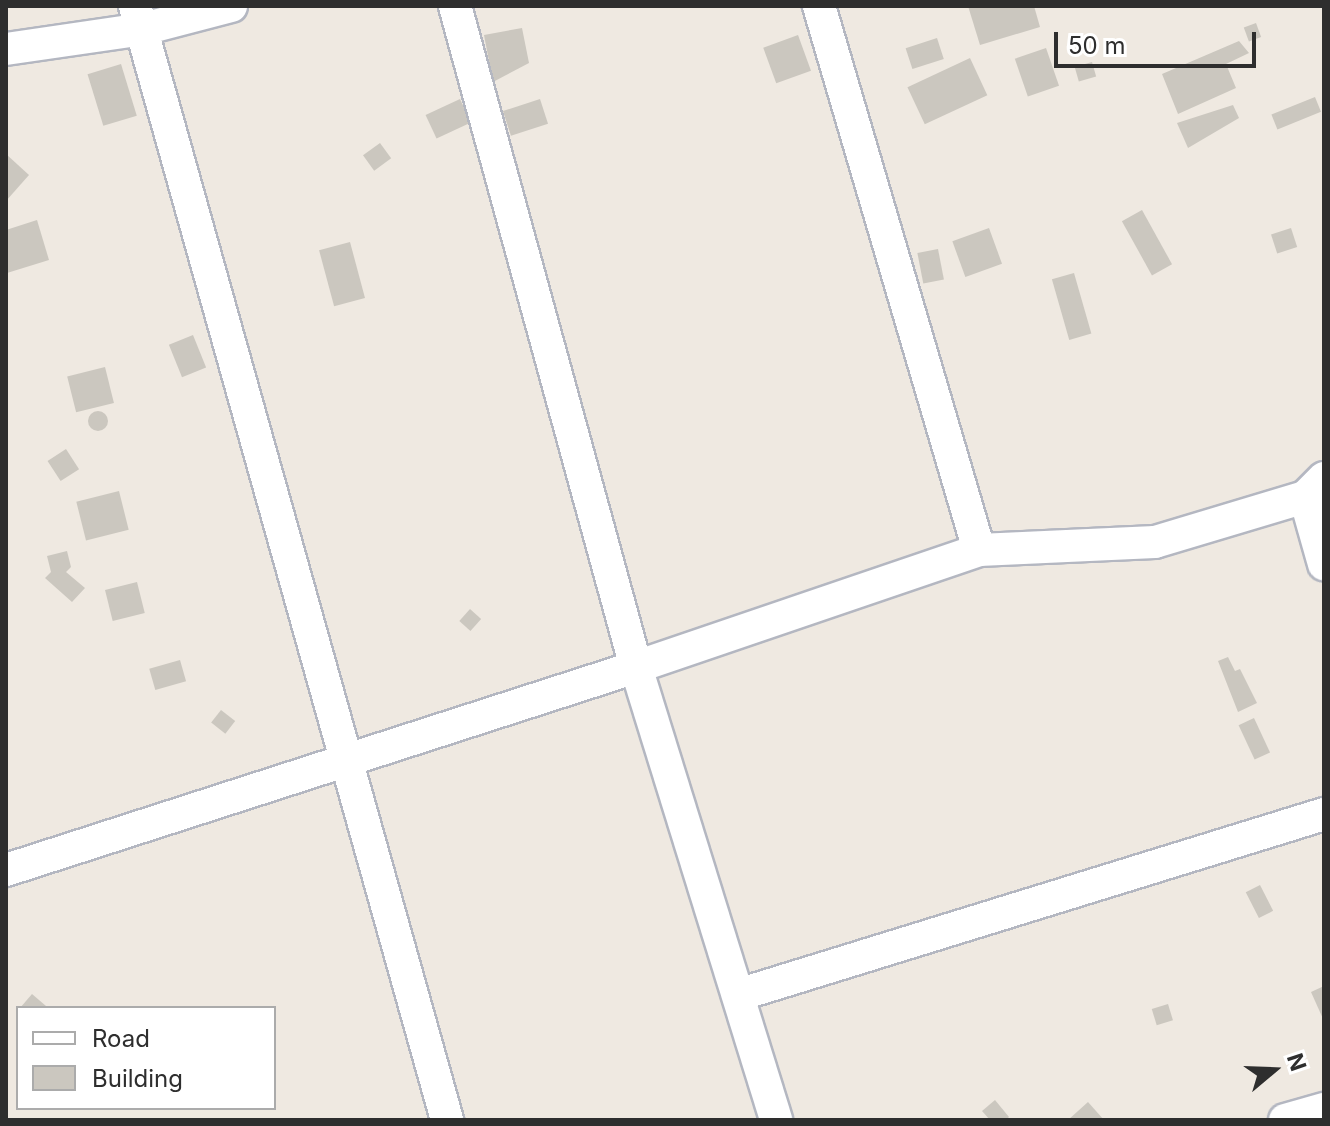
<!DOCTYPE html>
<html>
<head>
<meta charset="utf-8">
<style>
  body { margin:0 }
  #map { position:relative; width:1330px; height:1126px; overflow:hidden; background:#efe9e1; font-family:Inter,sans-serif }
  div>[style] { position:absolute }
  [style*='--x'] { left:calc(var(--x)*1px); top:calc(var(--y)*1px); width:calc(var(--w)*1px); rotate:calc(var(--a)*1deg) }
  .building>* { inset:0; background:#cbc7bf; transform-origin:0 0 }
  .round { border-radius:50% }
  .roads { filter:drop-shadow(2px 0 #b4b7c1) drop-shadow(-2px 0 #b4b7c1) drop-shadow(0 2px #b4b7c1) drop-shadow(0 -2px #b4b7c1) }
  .street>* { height:32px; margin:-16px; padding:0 16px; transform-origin:16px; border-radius:16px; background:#fff }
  span { translate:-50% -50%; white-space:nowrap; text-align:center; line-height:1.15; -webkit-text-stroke:6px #fff; paint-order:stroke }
  .frame { position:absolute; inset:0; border:8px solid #2e2e2e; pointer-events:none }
  .legend { position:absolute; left:16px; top:1006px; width:260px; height:104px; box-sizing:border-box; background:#fff; border:2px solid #ababab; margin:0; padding:10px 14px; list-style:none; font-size:24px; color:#2e2e2e }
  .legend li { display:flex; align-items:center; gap:16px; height:40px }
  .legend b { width:40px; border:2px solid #ababab }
  .north { position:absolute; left:1234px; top:1030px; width:80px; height:80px; -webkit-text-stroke:6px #fff; paint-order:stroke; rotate:71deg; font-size:22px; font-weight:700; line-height:32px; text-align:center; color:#2e2e2e }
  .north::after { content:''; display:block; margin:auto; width:28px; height:36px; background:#2e2e2e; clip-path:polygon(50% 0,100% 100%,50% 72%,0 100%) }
  .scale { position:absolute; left:1054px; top:32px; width:202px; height:36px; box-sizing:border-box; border:4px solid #2e2e2e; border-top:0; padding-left:10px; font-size:24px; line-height:28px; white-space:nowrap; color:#2e2e2e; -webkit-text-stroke:6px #fff; paint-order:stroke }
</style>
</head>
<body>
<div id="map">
  <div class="building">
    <div style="clip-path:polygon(968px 6px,1034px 6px,1040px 27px,980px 45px)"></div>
    <div style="left:1256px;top:23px;width:15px;height:13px;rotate:70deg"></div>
    <div style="clip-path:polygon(522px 28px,529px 63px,493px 82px,484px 35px)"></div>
    <div style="left:798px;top:35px;width:38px;height:37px;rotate:70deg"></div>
    <div style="left:937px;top:38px;width:22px;height:33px;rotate:72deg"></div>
    <div style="clip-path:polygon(1239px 41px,1249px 53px,1226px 64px,1236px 88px,1178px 114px,1162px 74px)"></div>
    <div style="left:1046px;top:48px;width:40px;height:33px;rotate:71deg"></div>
    <div style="left:970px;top:58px;width:41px;height:69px;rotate:65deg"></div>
    <div style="left:1092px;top:62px;width:15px;height:18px;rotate:74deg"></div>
    <div style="left:121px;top:64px;width:54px;height:35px;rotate:73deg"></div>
    <div style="left:1315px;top:97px;width:16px;height:47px;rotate:68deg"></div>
    <div style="left:460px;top:99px;width:26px;height:38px;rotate:65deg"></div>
    <div style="left:540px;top:99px;width:26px;height:39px;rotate:72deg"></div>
    <div style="clip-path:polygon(1233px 105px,1239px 118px,1188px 148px,1177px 123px)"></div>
    <div style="left:380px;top:143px;width:19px;height:21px;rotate:54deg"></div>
    <div style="clip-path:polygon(6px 154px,29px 175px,6px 201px)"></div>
    <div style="left:1142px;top:210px;width:62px;height:23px;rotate:61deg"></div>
    <div style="clip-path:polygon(37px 220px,49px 260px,7px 273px,6px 230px)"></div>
    <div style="left:989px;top:228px;width:38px;height:39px;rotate:70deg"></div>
    <div style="left:1291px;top:228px;width:20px;height:21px;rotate:72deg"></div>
    <div style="left:350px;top:242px;width:58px;height:32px;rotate:75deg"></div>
    <div style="left:938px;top:249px;width:31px;height:21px;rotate:79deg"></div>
    <div style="left:1074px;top:273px;width:63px;height:23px;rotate:74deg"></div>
    <div style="left:193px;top:335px;width:35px;height:26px;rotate:68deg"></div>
    <div style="left:105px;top:367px;width:37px;height:39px;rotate:76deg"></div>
    <div class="round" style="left:88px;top:411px;width:20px;height:20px"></div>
    <div style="left:66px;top:449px;width:24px;height:22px;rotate:57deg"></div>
    <div style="left:119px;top:491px;width:40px;height:44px;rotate:76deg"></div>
    <div style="clip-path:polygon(67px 551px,71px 567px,66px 572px,85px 588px,72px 602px,45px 578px,51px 572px,47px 556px)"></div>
    <div style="left:137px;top:582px;width:32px;height:33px;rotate:76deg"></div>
    <div style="left:470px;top:609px;width:15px;height:16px;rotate:42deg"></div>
    <div style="clip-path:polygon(1228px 657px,1235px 671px,1240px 669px,1257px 703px,1238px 712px,1218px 661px)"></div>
    <div style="left:180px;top:660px;width:22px;height:32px;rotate:74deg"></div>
    <div style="left:221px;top:710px;width:18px;height:16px;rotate:38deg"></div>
    <div style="left:1254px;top:718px;width:38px;height:17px;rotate:65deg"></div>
    <div style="left:1260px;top:885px;width:29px;height:16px;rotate:63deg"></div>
    <div style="clip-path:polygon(1324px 986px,1324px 1021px,1311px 992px)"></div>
    <div style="clip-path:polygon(32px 994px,46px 1006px,44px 1008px,20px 1008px)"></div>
    <div style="left:1168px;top:1004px;width:17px;height:17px;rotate:73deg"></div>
    <div style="clip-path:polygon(995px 1100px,1009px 1117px,1006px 1120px,990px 1120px,982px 1111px)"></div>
    <div style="clip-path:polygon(1088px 1102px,1104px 1120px,1068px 1120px)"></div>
  </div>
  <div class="roads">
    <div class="street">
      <div style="--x:135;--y:6;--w:1157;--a:74.35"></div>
      <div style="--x:455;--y:6;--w:685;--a:74.69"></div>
      <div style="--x:636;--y:667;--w:474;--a:72.8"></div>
      <div style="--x:819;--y:6;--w:567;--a:73.61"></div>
      <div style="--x:6;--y:49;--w:138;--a:-8.3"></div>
      <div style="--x:143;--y:29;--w:91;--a:-14.6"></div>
      <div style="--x:1305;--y:497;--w:70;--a:74.2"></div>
      <div style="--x:6;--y:870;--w:662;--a:-17.86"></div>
      <div style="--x:636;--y:667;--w:362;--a:-18.8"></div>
      <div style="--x:979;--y:550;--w:176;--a:-2.6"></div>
      <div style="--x:1155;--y:542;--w:157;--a:-16.7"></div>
      <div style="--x:1305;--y:497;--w:27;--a:-45"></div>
      <div style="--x:738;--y:995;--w:613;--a:-17.16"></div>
      <div style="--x:1285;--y:1120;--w:41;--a:-15.8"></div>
    </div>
  </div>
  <div class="frame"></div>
  <ul class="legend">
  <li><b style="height:10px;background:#fff"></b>Road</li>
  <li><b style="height:22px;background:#cbc7bf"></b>Building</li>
  </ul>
  <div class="north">N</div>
  <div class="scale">50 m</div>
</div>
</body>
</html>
